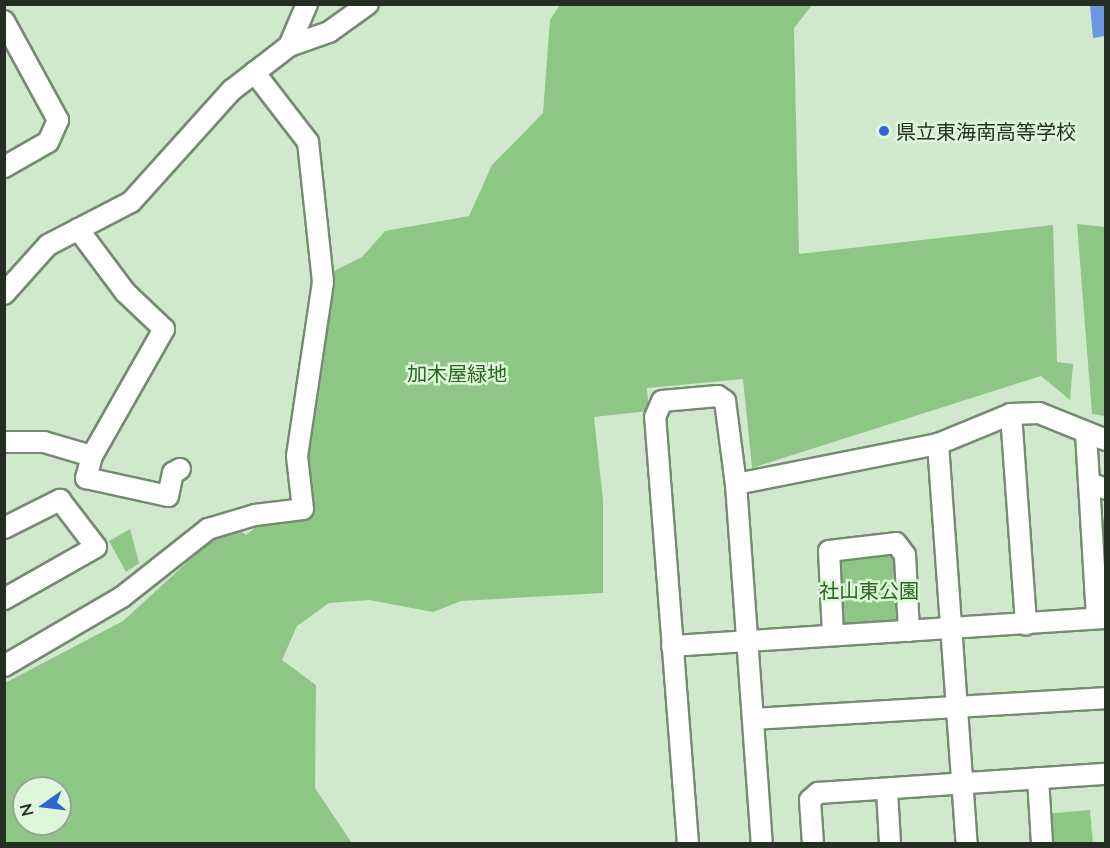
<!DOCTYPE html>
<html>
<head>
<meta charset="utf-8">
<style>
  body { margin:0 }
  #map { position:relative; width:1110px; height:848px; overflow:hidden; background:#d0e9cc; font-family:Lato,"Noto Sans JP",sans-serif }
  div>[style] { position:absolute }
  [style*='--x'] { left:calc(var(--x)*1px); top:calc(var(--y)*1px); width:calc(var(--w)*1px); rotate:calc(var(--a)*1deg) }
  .green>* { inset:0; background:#8ec785; transform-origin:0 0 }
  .water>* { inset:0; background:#6d96e2 }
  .roads { filter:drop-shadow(2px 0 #758b72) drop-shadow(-2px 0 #758b72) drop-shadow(0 2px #758b72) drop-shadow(0 -2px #758b72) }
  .minor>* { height:20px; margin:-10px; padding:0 10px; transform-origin:10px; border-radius:10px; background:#fff }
  .dots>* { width:16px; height:16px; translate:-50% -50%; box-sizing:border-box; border:3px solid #def6d9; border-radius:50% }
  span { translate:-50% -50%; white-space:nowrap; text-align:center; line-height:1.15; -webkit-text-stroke:5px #def6d9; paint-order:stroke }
  .poi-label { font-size:20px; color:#252e23 }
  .left { translate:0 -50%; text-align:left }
  .park-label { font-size:20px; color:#29661f }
  .frame { position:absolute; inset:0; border:6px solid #252e23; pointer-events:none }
  .north { position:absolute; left:12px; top:776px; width:60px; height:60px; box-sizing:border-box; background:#def6d9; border:2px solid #94a690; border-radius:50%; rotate:256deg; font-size:16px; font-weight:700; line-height:24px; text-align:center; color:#252e23 }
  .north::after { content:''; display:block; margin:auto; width:21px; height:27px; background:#2e66d4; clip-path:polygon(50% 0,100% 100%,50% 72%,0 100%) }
</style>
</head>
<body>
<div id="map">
  <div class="green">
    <div style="clip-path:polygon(evenodd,560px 5px,812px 5px,794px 28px,799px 254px,1053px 225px,1057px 362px,1073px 364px,1070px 400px,1041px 376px,752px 468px,743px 379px,647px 388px,649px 411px,594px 417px,603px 500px,603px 593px,461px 601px,433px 612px,369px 600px,329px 603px,297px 626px,282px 660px,316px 685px,315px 788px,352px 843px,5px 844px,5px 683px,123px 621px,230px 523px,246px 535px,298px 494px,322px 277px,362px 257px,385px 231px,469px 216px,492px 165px,543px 113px,550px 20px,560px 5px,24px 788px,60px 788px,60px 824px,24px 824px,24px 788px)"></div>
    <div style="clip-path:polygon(1077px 224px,1105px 227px,1105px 416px,1092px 414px)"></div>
    <div style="clip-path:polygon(130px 529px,139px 563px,126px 572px,109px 541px)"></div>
    <div style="clip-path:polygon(894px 553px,900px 558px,903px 621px,897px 626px,843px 628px,837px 623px,834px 560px)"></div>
    <div style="left:1090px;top:810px;width:33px;height:41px;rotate:85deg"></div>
  </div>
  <div class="water">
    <div style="clip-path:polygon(1090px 5px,1105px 5px,1105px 36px,1093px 38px)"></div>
  </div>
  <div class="roads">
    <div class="minor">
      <div style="--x:4;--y:21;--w:113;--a:61.4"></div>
      <div style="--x:58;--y:120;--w:24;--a:114"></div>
      <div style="--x:48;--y:142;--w:51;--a:150.4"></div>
      <div style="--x:289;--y:46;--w:46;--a:-66.8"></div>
      <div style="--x:78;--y:229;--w:79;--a:53.3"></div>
      <div style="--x:125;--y:292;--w:54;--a:43.5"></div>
      <div style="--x:164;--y:329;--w:146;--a:119.6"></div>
      <div style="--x:92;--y:456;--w:23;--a:105"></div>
      <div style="--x:86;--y:478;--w:84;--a:12.4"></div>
      <div style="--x:168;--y:496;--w:24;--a:-78"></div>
      <div style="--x:173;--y:473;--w:8;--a:-30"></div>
      <div style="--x:4;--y:294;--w:66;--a:-48.1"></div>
      <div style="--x:48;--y:245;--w:93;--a:-27.4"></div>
      <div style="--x:131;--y:202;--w:151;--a:-48"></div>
      <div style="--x:232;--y:90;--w:72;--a:-37.7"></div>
      <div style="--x:289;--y:46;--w:42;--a:-19.3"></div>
      <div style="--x:329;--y:32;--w:48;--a:-35.7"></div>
      <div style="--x:1011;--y:414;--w:211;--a:85.9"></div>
      <div style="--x:1086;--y:433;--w:50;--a:86.6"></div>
      <div style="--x:1089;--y:483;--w:18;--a:19"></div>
      <div style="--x:4;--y:442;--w:40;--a:0"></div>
      <div style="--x:44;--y:442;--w:50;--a:16.3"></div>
      <div style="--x:938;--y:444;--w:79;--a:-22.3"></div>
      <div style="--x:1011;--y:414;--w:28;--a:-2"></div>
      <div style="--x:1039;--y:413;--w:72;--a:21.9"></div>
      <div style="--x:1089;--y:483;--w:135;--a:86.6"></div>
      <div style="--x:736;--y:484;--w:206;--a:-11.2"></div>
      <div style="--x:938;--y:444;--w:401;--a:85.9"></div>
      <div style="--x:4;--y:528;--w:63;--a:-26.6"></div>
      <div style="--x:60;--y:500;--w:59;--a:52.5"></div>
      <div style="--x:96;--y:547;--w:106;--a:150.5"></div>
      <div style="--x:833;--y:635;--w:84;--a:-92.7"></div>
      <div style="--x:829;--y:551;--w:67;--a:-6.8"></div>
      <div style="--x:896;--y:543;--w:15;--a:53"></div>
      <div style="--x:905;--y:555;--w:76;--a:87"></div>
      <div style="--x:672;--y:646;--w:435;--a:-3.7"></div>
      <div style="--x:4;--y:666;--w:137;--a:-30.3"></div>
      <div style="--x:122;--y:597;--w:110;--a:-38.3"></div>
      <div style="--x:208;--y:529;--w:49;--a:-16.6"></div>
      <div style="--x:255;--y:515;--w:48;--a:-7.1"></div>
      <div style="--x:303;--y:509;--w:53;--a:-96.5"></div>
      <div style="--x:297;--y:456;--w:176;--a:-81.5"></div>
      <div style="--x:323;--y:282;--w:141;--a:-96.1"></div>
      <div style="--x:308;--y:142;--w:88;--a:-127.6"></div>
      <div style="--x:754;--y:719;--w:353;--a:-3.4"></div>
      <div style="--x:1038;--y:778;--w:66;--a:86.5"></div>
      <div style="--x:887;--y:790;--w:54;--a:86.8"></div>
      <div style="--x:688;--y:844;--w:428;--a:-94.4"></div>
      <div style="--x:655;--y:417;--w:17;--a:-66"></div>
      <div style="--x:662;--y:401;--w:56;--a:-5.1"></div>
      <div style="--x:718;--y:396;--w:9;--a:36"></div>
      <div style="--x:725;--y:401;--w:84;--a:82.5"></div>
      <div style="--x:736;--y:484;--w:361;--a:85.9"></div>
      <div style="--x:813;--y:844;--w:44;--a:-93.9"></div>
      <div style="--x:810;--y:800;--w:11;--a:-41"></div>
      <div style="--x:818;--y:793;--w:289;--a:-3.8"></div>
    </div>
  </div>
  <div class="dots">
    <div style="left:884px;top:131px;background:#2e66d4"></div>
  </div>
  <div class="poi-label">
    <span class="left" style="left:896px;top:131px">県立東海南高等学校</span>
  </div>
  <div class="park-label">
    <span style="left:457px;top:373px">加木屋緑地</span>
    <span style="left:869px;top:590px">社山東公園</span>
  </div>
  <div class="frame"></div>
  <div class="north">N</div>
</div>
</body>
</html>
